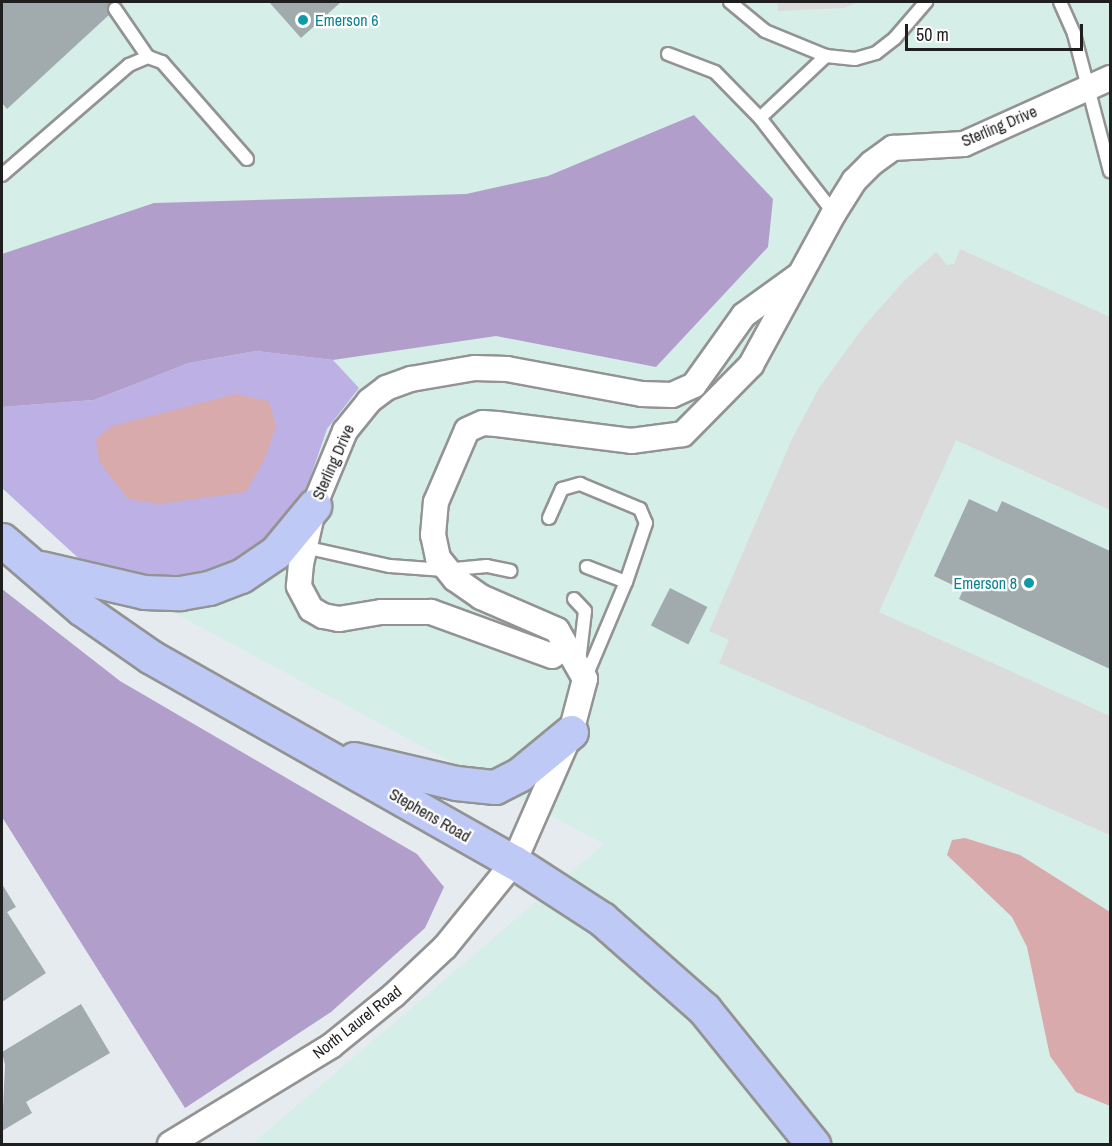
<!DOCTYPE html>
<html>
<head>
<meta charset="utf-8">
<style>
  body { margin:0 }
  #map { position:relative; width:1112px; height:1146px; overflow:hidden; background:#e6ebef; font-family:"Archivo Narrow",sans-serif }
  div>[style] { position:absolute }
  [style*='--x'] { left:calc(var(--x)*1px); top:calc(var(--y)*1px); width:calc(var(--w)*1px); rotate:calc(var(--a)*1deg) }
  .commercial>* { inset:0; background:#d6eee8 }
  .grass>* { inset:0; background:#bcb0e5 }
  .forest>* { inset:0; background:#b19ecb }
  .parking>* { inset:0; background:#dbdbdb }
  .water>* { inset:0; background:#d9aaac }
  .building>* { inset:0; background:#a1abad; transform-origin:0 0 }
  .roads { filter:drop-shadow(2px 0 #939393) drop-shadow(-2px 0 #939393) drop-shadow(0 2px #939393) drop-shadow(0 -2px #939393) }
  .lane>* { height:12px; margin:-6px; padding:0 6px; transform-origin:6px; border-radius:6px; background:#fff }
  .street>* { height:24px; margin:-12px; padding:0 12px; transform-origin:12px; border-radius:12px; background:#fff }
  .secondary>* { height:33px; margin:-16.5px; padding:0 16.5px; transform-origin:16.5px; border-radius:16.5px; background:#becaf5 }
  .dots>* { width:16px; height:16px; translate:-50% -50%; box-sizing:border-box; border:3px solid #fff; border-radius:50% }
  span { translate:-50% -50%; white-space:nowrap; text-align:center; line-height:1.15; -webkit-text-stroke:4.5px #fff; paint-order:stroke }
  .culture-label { font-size:16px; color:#0d838f }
  .left { translate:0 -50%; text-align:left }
  .right { translate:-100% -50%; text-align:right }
  .street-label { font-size:16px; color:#1f1f1f }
  .frame { position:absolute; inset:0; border:3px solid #1f1f1f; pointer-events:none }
  .scale { position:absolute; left:905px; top:24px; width:178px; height:27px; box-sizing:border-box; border:3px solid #1f1f1f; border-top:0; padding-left:8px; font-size:18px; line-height:21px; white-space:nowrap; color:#1f1f1f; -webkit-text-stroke:4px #fff; paint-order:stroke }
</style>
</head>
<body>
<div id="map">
  <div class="commercial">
    <div style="clip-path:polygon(2px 2px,1110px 2px,1110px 1144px,256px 1144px,254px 1142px,604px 844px,87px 566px,285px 529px,306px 490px,327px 429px,359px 389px,333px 360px,496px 336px,656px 367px,693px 115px,548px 176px,466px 194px,154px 203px,2px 254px)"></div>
  </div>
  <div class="grass">
    <div style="clip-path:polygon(256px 351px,333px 360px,359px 388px,327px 429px,306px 490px,285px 529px,253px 558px,170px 586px,87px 566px,2px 488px,2px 407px,94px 400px,189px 363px)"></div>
  </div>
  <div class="forest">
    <div style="clip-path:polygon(694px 115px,773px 199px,768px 247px,656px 367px,496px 336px,333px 360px,256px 351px,189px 363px,94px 400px,2px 407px,2px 254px,154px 203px,466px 194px,548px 176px)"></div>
    <div style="clip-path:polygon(2px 589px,120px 681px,417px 854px,444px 887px,425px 928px,331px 1012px,185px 1108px,2px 817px)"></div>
  </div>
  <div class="parking">
    <div style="clip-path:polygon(777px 2px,859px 2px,845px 8px,778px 11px)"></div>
    <div style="clip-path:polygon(960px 249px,1110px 317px,1110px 510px,956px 440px,879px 612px,1110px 716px,1110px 835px,719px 663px,729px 640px,709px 631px,792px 439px,819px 388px,865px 325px,904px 281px,936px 252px,947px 265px,954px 264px)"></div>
  </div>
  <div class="water">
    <div style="clip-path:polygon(235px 394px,269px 401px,276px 426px,265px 458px,246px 492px,159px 504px,128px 499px,99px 461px,96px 439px,112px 426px)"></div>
    <div style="clip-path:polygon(965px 838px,1020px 855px,1110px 912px,1110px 1106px,1076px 1092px,1050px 1056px,1027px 947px,1012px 917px,947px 855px,952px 840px)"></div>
  </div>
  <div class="building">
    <div style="clip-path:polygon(2px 2px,123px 2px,7px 109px,2px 103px)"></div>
    <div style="clip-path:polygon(269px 2px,341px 2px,301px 38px)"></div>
    <div style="clip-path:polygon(969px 499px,997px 512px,1002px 501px,1110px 551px,1110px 669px,959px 599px,963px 590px,934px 576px)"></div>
    <div style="left:670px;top:588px;width:42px;height:42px;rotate:27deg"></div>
    <div style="clip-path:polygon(2px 884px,16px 907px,7px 912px,46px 973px,2px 1002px)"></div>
    <div style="clip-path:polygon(81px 1004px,110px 1053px,26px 1102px,32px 1113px,2px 1131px,5px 1065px,2px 1052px)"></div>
  </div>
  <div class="roads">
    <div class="lane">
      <div style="--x:730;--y:2;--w:45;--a:39.6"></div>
      <div style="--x:765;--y:31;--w:66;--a:22.3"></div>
      <div style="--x:826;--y:56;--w:29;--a:6"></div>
      <div style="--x:855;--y:59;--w:22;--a:-16"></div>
      <div style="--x:876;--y:53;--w:24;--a:-38"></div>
      <div style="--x:895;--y:38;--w:48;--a:-49.3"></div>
      <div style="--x:1060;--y:2;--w:35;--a:66"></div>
      <div style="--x:1074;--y:34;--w:142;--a:75.3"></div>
      <div style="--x:115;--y:9;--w:58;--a:55.5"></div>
      <div style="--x:668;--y:54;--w:50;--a:21"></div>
      <div style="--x:715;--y:72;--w:64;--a:45.6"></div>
      <div style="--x:760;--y:118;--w:120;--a:52.1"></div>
      <div style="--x:760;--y:118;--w:91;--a:-43.2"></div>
      <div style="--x:2;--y:175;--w:168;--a:-40.9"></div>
      <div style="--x:129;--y:65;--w:21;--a:-23"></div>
      <div style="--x:148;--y:57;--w:15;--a:20"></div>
      <div style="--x:162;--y:62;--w:129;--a:48.8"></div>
      <div style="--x:549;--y:518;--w:32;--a:-66"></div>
      <div style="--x:562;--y:489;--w:19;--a:-16"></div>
      <div style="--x:580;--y:484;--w:65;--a:22.6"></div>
      <div style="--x:640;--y:509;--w:15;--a:67"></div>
      <div style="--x:646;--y:523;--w:62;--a:108.7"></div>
      <div style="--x:626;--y:582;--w:42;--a:-159"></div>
      <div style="--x:304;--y:547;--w:88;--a:12.5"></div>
      <div style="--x:390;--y:566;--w:54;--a:4.2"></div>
      <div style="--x:444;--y:570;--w:43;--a:-5.3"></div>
      <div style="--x:487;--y:566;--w:24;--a:12"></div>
      <div style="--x:574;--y:599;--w:16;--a:47"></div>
      <div style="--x:585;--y:611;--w:51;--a:96.7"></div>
      <div style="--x:585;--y:679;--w:105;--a:-67.1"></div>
    </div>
    <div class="street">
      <div style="--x:564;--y:648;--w:14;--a:146"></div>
      <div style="--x:552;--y:656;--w:129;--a:-160"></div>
      <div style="--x:431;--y:612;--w:50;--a:180"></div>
      <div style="--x:381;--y:612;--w:43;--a:170.5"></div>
      <div style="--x:339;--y:619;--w:16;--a:-169"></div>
      <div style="--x:323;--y:616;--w:14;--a:-150"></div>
      <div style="--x:311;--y:609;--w:26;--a:-118"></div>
      <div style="--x:299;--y:586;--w:22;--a:-85"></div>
      <div style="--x:301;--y:564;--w:59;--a:-77.4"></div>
      <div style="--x:314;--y:506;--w:81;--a:-67.5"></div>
      <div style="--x:345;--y:431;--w:38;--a:-51"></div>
      <div style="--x:369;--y:401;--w:21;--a:-37"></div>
      <div style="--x:386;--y:388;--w:27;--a:-20"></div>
      <div style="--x:411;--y:379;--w:65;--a:-9.8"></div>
      <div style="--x:475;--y:368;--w:32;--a:2"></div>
      <div style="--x:507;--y:369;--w:137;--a:10.5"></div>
      <div style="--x:642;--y:394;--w:30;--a:2"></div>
      <div style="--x:672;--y:395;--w:24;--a:-24"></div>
      <div style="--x:694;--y:385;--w:86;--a:-54.5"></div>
      <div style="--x:744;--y:315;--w:67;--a:-35.8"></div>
      <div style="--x:170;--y:1144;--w:188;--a:-31.3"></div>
      <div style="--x:331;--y:1046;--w:81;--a:-39"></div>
      <div style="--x:394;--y:995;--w:70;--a:-43.3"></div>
      <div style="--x:445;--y:947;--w:109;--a:-50.9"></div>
      <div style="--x:514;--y:862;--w:142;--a:-66.3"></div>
      <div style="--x:571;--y:732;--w:55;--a:-75.2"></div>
      <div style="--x:585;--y:679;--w:56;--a:-119.7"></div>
      <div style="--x:557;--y:630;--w:83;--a:-156.5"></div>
      <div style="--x:481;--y:597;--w:32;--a:-145"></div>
      <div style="--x:455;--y:579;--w:27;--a:-129"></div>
      <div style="--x:438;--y:558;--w:24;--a:-102"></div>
      <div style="--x:433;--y:535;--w:33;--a:-85"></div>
      <div style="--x:436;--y:502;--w:78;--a:-66.7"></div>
      <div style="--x:467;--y:430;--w:17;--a:-24"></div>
      <div style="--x:483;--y:423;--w:14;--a:4"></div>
      <div style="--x:497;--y:424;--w:135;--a:7.2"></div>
      <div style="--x:631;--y:441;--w:52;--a:-7.7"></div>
      <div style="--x:683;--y:434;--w:97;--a:-45.4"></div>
      <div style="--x:751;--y:365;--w:173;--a:-61.4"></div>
      <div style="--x:834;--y:213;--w:38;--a:-58"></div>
      <div style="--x:854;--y:181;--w:25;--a:-45"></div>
      <div style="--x:872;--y:163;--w:26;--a:-36"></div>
      <div style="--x:893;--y:148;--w:71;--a:-3.2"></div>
      <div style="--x:964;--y:144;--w:160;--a:-24.3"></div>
    </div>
    <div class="secondary">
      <div style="--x:2;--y:540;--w:106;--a:40.8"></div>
      <div style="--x:82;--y:609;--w:84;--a:34.8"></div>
      <div style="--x:151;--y:657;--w:417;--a:29.5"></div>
      <div style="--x:514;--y:862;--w:105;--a:32.9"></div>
      <div style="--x:602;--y:919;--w:136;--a:41.4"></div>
      <div style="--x:704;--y:1009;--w:174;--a:51.1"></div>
      <div style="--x:41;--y:568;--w:106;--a:13.1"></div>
      <div style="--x:144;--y:592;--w:36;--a:2"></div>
      <div style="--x:180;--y:593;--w:29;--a:-10"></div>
      <div style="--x:209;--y:588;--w:34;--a:-21"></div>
      <div style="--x:241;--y:576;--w:42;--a:-34.4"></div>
      <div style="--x:276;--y:552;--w:60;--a:-50.4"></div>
      <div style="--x:354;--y:759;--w:105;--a:13.2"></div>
      <div style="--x:456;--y:783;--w:39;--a:6"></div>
      <div style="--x:495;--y:787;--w:28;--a:-27"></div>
      <div style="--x:520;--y:774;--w:66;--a:-39.5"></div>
    </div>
  </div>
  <div class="dots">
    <div style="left:303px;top:20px;background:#0f9aa8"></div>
    <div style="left:1029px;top:583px;background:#0f9aa8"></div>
  </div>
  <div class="culture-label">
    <span class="left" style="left:315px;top:20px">Emerson 6</span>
    <span class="right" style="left:1017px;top:583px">Emerson 8</span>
  </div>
  <div class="street-label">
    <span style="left:999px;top:126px;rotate:-23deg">Sterling Drive</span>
    <span style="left:333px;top:462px;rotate:-66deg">Sterling Drive</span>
    <span style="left:430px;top:815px;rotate:30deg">Stephens Road</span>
    <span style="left:357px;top:1022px;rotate:-38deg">North Laurel Road</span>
  </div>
  <div class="frame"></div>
  <div class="scale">50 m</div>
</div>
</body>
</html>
